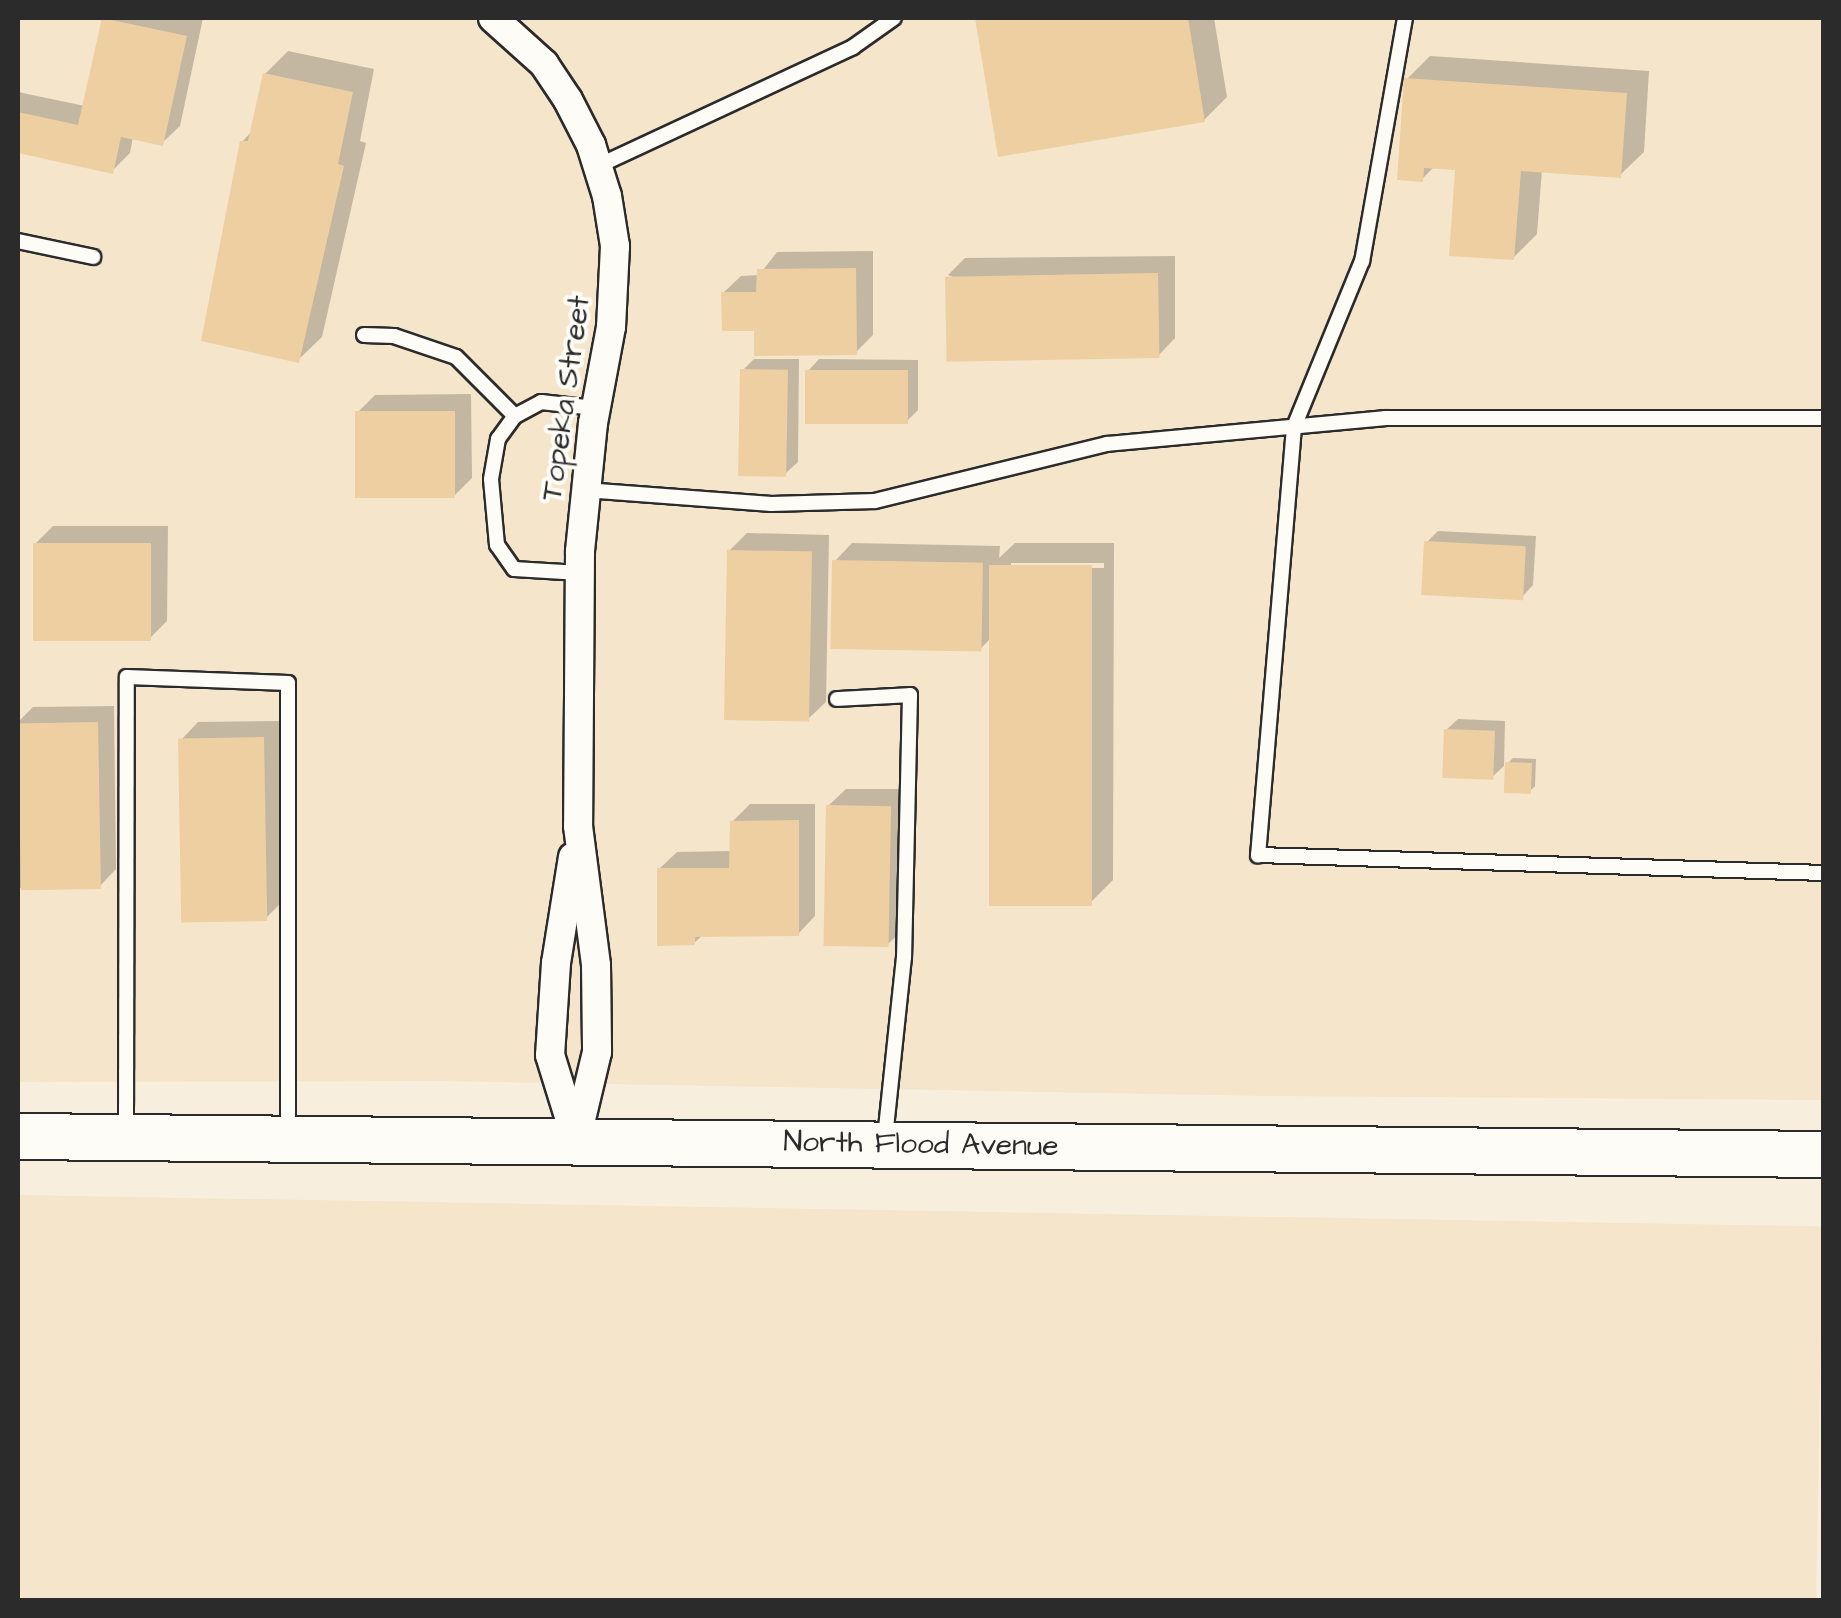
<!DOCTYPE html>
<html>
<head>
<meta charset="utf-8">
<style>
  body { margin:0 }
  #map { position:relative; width:1841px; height:1618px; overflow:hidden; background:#f8eedd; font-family:"Architects Daughter",sans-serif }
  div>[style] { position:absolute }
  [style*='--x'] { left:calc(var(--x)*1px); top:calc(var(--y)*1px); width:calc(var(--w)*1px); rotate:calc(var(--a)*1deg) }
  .built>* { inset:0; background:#f5e5cb; transform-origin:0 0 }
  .shadow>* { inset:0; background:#0003 }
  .building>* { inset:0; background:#eecfa1; transform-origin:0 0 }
  .roads { filter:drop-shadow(2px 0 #2b2b2b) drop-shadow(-2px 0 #2b2b2b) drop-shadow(0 2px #2b2b2b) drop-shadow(0 -2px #2b2b2b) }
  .lane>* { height:14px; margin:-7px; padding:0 7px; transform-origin:7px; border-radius:7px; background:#fdfcf7 }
  .street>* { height:28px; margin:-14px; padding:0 14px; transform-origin:14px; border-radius:14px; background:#fdfcf7 }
  .primary>* { height:45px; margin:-22.5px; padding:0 22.5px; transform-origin:22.5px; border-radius:22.5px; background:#fdfcf7 }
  span { translate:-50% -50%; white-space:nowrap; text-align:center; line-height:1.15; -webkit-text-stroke:8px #fdfcf7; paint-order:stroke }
  .street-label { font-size:30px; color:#2b2b2b }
  .frame { position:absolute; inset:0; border:20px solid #2b2b2b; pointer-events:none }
</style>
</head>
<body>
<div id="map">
  <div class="built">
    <div style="clip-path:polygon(18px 18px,1823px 18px,1823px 1100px,1273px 1096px,439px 1081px,18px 1082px)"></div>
    <div style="left:18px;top:1195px;width:1805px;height:405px;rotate:1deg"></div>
  </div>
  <div class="shadow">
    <div style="clip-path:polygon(105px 18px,203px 18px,180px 126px,162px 143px,133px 137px,130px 153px,112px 171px,18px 151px,18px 92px,85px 106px)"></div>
    <div style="clip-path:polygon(978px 18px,1214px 18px,1227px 97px,1204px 120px,1000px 154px)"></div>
    <div style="clip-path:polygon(288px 51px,374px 69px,360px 141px,366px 143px,322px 337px,298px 360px,242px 142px,252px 131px,265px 74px)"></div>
    <div style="clip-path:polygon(1430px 56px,1649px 71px,1644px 152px,1620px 175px,1542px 170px,1537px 234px,1513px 258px,1458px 168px,1435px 166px,1422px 179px,1407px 79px)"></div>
    <div style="clip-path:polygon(873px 251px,873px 335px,856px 352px,756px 328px,723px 293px,741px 276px,759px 275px,777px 252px)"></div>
    <div style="clip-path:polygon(1175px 256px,1175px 338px,1158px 356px,948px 275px,965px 258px)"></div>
    <div style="clip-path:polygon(754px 359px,799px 359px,798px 462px,786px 473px,743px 370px)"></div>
    <div style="clip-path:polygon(819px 359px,918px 360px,918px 410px,907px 421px,808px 371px)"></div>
    <div style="clip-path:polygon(471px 394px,472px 478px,454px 496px,357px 413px,375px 395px)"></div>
    <div style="clip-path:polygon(53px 526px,168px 526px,167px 621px,150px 638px,35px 544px)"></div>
    <div style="clip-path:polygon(1438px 531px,1536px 536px,1533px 585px,1522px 597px,1427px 542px)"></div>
    <div style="clip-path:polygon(747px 533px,829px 535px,826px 702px,808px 719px,729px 551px)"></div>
    <div style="clip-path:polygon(evenodd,852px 543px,1000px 546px,999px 558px,1015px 543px,1114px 543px,1113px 880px,1090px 903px,991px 638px,980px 649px,835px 561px,852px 543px,1011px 563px,1104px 563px,1104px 568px,1011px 568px,1011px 563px)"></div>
    <div style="clip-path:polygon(114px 706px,116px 869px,99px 887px,18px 888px,18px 722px,33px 707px)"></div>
    <div style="clip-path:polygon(1458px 719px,1505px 721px,1504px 766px,1492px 777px,1446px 730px)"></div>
    <div style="clip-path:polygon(280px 721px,283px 901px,265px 919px,181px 740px,198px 722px)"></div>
    <div style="clip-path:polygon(1513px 758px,1536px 759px,1535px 786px,1530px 791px,1508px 763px)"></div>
    <div style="clip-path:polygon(846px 789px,908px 789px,906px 927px,888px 944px,828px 806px)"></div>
    <div style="clip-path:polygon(750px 804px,815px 804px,815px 916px,798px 934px,703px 935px,694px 943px,659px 869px,677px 852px,732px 851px,732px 822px)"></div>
  </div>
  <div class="building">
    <div style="clip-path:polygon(102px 18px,187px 36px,163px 146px,121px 137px,113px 174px,18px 153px,18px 112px,78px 125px)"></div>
    <div style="clip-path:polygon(975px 18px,1188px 18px,1205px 122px,998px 157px)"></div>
    <div style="clip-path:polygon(263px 73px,353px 92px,338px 164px,344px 166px,299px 363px,201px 341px,240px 141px,248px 141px)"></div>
    <div style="clip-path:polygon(1404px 78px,1627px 93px,1621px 178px,1521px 171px,1514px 260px,1449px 256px,1455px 170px,1424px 168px,1423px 182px,1397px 180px)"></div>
    <div style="clip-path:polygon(856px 268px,857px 355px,754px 356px,754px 331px,722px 331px,721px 292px,756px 292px,757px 269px)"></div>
    <div style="left:1158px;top:273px;width:85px;height:213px;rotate:89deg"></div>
    <div style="left:740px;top:369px;width:48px;height:107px;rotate:1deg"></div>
    <div style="left:805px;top:370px;width:103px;height:54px"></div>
    <div style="left:455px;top:411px;width:87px;height:100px;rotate:90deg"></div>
    <div style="left:1424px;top:541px;width:102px;height:54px;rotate:3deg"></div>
    <div style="left:33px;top:543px;width:118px;height:98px"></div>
    <div style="left:727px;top:550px;width:85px;height:170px;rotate:1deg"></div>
    <div style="left:832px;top:560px;width:151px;height:89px;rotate:1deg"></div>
    <div style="left:989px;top:565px;width:103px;height:341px"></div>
    <div style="left:98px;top:722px;width:167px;height:80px;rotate:89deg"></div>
    <div style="left:1444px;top:729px;width:51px;height:49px;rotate:2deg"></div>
    <div style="left:264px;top:737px;width:184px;height:86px;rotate:89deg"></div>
    <div style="left:1505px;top:762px;width:27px;height:31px;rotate:2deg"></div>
    <div style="left:826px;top:805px;width:65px;height:141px;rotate:1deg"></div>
    <div style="clip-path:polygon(799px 820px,799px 936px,695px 937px,695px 945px,657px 946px,657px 868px,729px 868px,730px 821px)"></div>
  </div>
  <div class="roads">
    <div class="lane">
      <div style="--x:1405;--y:18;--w:247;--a:100"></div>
      <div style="--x:1362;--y:261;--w:179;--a:112.3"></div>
      <div style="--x:1294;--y:427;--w:430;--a:94.8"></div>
      <div style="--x:1258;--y:855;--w:566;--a:1.82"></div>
      <div style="--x:598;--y:166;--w:281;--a:-25"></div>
      <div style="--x:853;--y:47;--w:50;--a:-35.3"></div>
      <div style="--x:18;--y:241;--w:77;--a:12"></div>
      <div style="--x:364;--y:335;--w:30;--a:2"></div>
      <div style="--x:394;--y:336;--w:65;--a:18.7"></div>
      <div style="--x:456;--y:357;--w:83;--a:45"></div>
      <div style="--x:585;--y:490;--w:187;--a:4.3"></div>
      <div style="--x:771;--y:504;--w:104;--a:-1.7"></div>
      <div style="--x:875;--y:501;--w:239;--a:-13.8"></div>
      <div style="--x:1107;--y:444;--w:279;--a:-5.3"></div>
      <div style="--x:1385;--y:418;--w:439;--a:0"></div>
      <div style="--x:580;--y:573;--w:66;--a:-176.5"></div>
      <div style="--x:514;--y:569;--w:29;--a:-125"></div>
      <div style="--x:497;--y:545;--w:66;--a:-95.2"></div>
      <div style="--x:491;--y:479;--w:41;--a:-80.1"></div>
      <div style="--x:498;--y:439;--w:29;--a:-54"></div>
      <div style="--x:515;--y:416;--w:30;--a:-28"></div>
      <div style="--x:541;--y:402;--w:54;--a:6.3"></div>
      <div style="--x:837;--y:699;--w:73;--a:-3.1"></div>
      <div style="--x:910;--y:695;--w:262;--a:91.3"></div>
      <div style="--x:904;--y:957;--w:182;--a:96"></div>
      <div style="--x:126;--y:1130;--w:453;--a:-89.9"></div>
      <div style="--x:127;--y:677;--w:161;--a:2.1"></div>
      <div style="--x:288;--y:683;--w:450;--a:90"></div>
    </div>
    <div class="street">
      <div style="--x:493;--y:18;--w:69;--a:42"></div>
      <div style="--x:544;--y:64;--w:43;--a:56.3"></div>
      <div style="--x:568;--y:100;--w:51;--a:62.9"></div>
      <div style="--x:591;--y:145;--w:53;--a:72.6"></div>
      <div style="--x:607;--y:196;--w:51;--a:80.9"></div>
      <div style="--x:615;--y:246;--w:81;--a:92.8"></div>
      <div style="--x:611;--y:327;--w:98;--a:100.6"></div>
      <div style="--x:593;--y:423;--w:130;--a:95.8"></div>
      <div style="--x:580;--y:552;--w:274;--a:90.4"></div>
      <div style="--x:578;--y:826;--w:140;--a:82.6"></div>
      <div style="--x:596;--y:965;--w:87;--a:89.3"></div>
      <div style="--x:597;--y:1052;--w:90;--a:103.4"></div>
      <div style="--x:573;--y:857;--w:107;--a:99.1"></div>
      <div style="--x:556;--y:963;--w:92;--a:93.7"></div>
      <div style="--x:550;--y:1055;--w:88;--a:72.8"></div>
    </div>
    <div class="primary">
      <div style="--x:18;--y:1136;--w:1806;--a:0.57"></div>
    </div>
  </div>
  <div class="street-label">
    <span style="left:566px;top:398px;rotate:-82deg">Topeka Street</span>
    <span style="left:921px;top:1144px;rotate:1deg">North Flood Avenue</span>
  </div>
  <div class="frame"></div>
</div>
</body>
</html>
